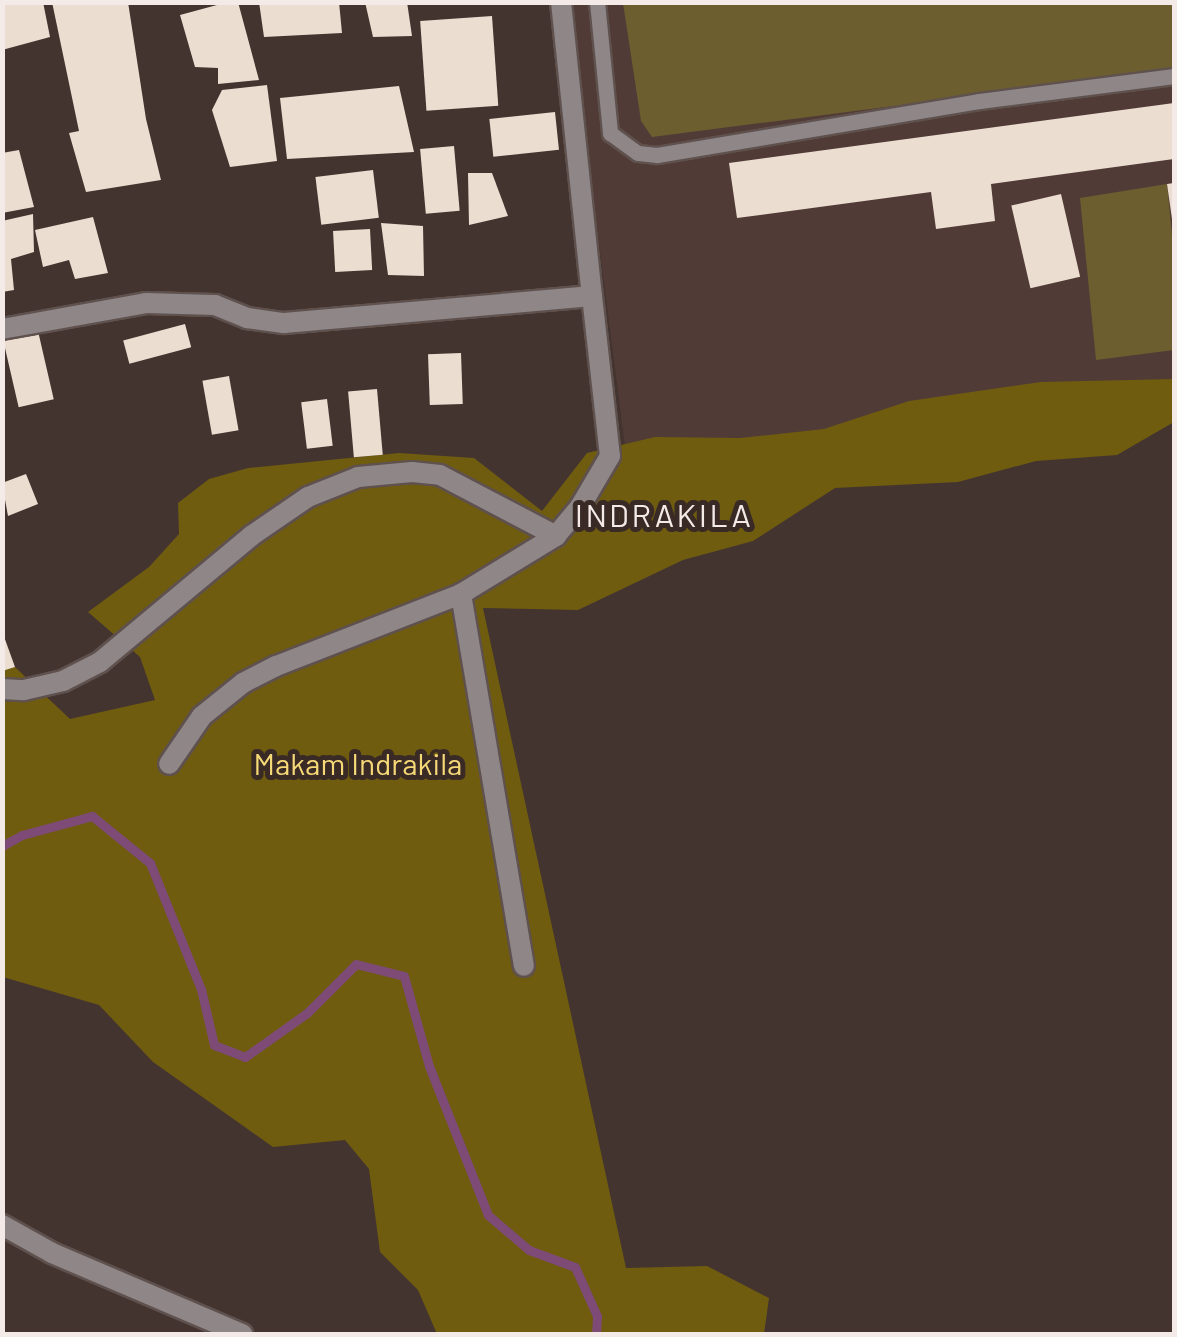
<!DOCTYPE html>
<html>
<head>
<meta charset="utf-8">
<style>
  body { margin:0 }
  #map { position:relative; width:1177px; height:1337px; overflow:hidden; background:#433430; font-family:Barlow,sans-serif }
  div>[style] { position:absolute }
  [style*='--x'] { left:calc(var(--x)*1px); top:calc(var(--y)*1px); width:calc(var(--w)*1px); rotate:calc(var(--a)*1deg) }
  .built>* { inset:0; background:#513b37 }
  .green>* { inset:0; background:#6c5e2f }
  .forest>* { inset:0; background:#6f5c0f }
  .stream>* { height:9px; margin:-4.5px; padding:0 4.5px; transform-origin:4.5px; border-radius:4.5px; background:#7d4b76 }
  .building>* { inset:0; background:#ebddd0; transform-origin:0 0 }
  .roads { filter:drop-shadow(2px 0 #5f514d) drop-shadow(-2px 0 #5f514d) drop-shadow(0 2px #5f514d) drop-shadow(0 -2px #5f514d) }
  .service>* { height:15px; margin:-7.5px; padding:0 7.5px; transform-origin:7.5px; border-radius:7.5px; background:#8f8688 }
  .minor>* { height:20px; margin:-10px; padding:0 10px; transform-origin:10px; border-radius:10px; background:#8f8688 }
  span { translate:-50% -50%; white-space:nowrap; text-align:center; line-height:1.15; -webkit-text-stroke:10px #392a26; paint-order:stroke }
  .park-label { font-size:30px; color:#f6d977 }
  .neighbourhood-label { font-size:32px; color:#f4eae7; letter-spacing:2.5px }
  .frame { position:absolute; inset:0; border:5px solid #f4eae7; pointer-events:none }
</style>
</head>
<body>
<div id="map">
  <div class="built">
    <div style="clip-path:polygon(568px 3px,1174px 3px,1174px 395px,628px 469px)"></div>
  </div>
  <div class="green">
    <div style="clip-path:polygon(623px 3px,1174px 3px,1174px 70px,652px 137px,641px 121px)"></div>
    <div style="clip-path:polygon(1167px 184px,1174px 255px,1174px 350px,1096px 360px,1080px 198px)"></div>
  </div>
  <div class="forest">
    <div style="clip-path:polygon(1174px 379px,1174px 422px,1117px 455px,1036px 461px,958px 482px,835px 488px,753px 541px,683px 560px,578px 610px,483px 608px,626px 1268px,707px 1266px,769px 1298px,764px 1334px,437px 1334px,418px 1290px,380px 1252px,369px 1169px,345px 1140px,273px 1147px,153px 1062px,99px 1005px,3px 977px,3px 668px,15px 667px,70px 719px,155px 700px,140px 657px,88px 612px,149px 567px,179px 534px,178px 503px,209px 479px,248px 468px,399px 453px,474px 458px,542px 511px,587px 453px,655px 437px,740px 438px,824px 429px,909px 401px,1041px 382px)"></div>
  </div>
  <div class="stream">
    <div style="--x:2;--y:846;--w:23;--a:-29"></div>
    <div style="--x:22;--y:835;--w:73;--a:-15.2"></div>
    <div style="--x:92;--y:816;--w:75;--a:39"></div>
    <div style="--x:150;--y:863;--w:136;--a:68"></div>
    <div style="--x:201;--y:989;--w:57;--a:76.9"></div>
    <div style="--x:214;--y:1045;--w:33;--a:21"></div>
    <div style="--x:245;--y:1057;--w:76;--a:-35.4"></div>
    <div style="--x:307;--y:1013;--w:69;--a:-45"></div>
    <div style="--x:356;--y:964;--w:49;--a:14"></div>
    <div style="--x:404;--y:976;--w:93;--a:74.5"></div>
    <div style="--x:429;--y:1066;--w:160;--a:68.4"></div>
    <div style="--x:488;--y:1215;--w:54;--a:40.5"></div>
    <div style="--x:529;--y:1250;--w:49;--a:20.3"></div>
    <div style="--x:575;--y:1267;--w:54;--a:65.8"></div>
    <div style="--x:597;--y:1316;--w:18;--a:93"></div>
  </div>
  <div class="building">
    <div style="clip-path:polygon(2px 2px,43px 2px,50px 37px,2px 50px)"></div>
    <div style="clip-path:polygon(52px 2px,128px 2px,146px 119px,161px 180px,86px 192px,69px 133px,79px 131px)"></div>
    <div style="clip-path:polygon(228px 2px,238px 2px,259px 80px,218px 84px,218px 68px,195px 67px,180px 15px)"></div>
    <div style="clip-path:polygon(259px 2px,339px 2px,342px 33px,264px 37px)"></div>
    <div style="clip-path:polygon(365px 2px,407px 2px,412px 36px,373px 37px)"></div>
    <div style="left:492px;top:16px;width:90px;height:72px;rotate:86deg"></div>
    <div style="clip-path:polygon(267px 85px,277px 161px,230px 167px,212px 110px,222px 90px)"></div>
    <div style="clip-path:polygon(399px 86px,414px 152px,287px 159px,280px 98px)"></div>
    <div style="clip-path:polygon(1174px 103px,1174px 159px,991px 184px,995px 221px,936px 229px,931px 192px,737px 218px,729px 163px)"></div>
    <div style="left:555px;top:112px;width:38px;height:66px;rotate:84deg"></div>
    <div style="left:454px;top:146px;width:65px;height:34px;rotate:85deg"></div>
    <div style="clip-path:polygon(19px 150px,34px 207px,2px 213px,2px 153px)"></div>
    <div style="left:373px;top:170px;width:48px;height:58px;rotate:83deg"></div>
    <div style="clip-path:polygon(468px 173px,492px 173px,508px 216px,469px 225px)"></div>
    <div style="clip-path:polygon(1174px 183px,1174px 218px,1172px 219px,1167px 184px)"></div>
    <div style="left:1061px;top:194px;width:85px;height:51px;rotate:77deg"></div>
    <div style="clip-path:polygon(33px 214px,34px 252px,11px 259px,14px 290px,2px 292px,2px 221px)"></div>
    <div style="clip-path:polygon(93px 217px,108px 273px,75px 279px,69px 260px,43px 267px,35px 230px)"></div>
    <div style="clip-path:polygon(381px 223px,423px 226px,424px 276px,388px 275px)"></div>
    <div style="left:370px;top:229px;width:41px;height:37px;rotate:87deg"></div>
    <div style="left:185px;top:324px;width:24px;height:64px;rotate:75deg"></div>
    <div style="left:38px;top:331px;width:70px;height:36px;rotate:77deg"></div>
    <div style="left:461px;top:353px;width:51px;height:33px;rotate:88deg"></div>
    <div style="left:229px;top:376px;width:55px;height:27px;rotate:80deg"></div>
    <div style="left:377px;top:389px;width:66px;height:29px;rotate:85deg"></div>
    <div style="left:327px;top:399px;width:47px;height:26px;rotate:83deg"></div>
    <div style="clip-path:polygon(26px 474px,38px 504px,8px 516px,2px 483px)"></div>
    <div style="clip-path:polygon(2px 631px,15px 667px,2px 671px)"></div>
  </div>
  <div class="roads">
    <div class="service">
      <div style="--x:597;--y:2;--w:132;--a:84.3"></div>
      <div style="--x:610;--y:133;--w:34;--a:36"></div>
      <div style="--x:638;--y:153;--w:19;--a:6"></div>
      <div style="--x:657;--y:155;--w:326;--a:-9.5"></div>
      <div style="--x:979;--y:101;--w:197;--a:-7.3"></div>
    </div>
    <div class="minor">
      <div style="--x:561;--y:2;--w:296;--a:84"></div>
      <div style="--x:2;--y:329;--w:146;--a:-10.2"></div>
      <div style="--x:146;--y:303;--w:69;--a:1.7"></div>
      <div style="--x:215;--y:305;--w:35;--a:22"></div>
      <div style="--x:247;--y:318;--w:37;--a:8"></div>
      <div style="--x:284;--y:323;--w:309;--a:-5"></div>
      <div style="--x:592;--y:296;--w:161;--a:83.6"></div>
      <div style="--x:610;--y:456;--w:59;--a:120.5"></div>
      <div style="--x:580;--y:507;--w:38;--a:130"></div>
      <div style="--x:556;--y:536;--w:111;--a:148.6"></div>
      <div style="--x:461;--y:594;--w:199;--a:158.7"></div>
      <div style="--x:276;--y:666;--w:37;--a:153"></div>
      <div style="--x:243;--y:683;--w:53;--a:141.2"></div>
      <div style="--x:202;--y:716;--w:58;--a:124.5"></div>
      <div style="--x:461;--y:594;--w:377;--a:80.4"></div>
      <div style="--x:2;--y:689;--w:22;--a:3"></div>
      <div style="--x:24;--y:690;--w:40;--a:-13"></div>
      <div style="--x:63;--y:681;--w:42;--a:-27.2"></div>
      <div style="--x:100;--y:662;--w:197;--a:-39.8"></div>
      <div style="--x:251;--y:536;--w:69;--a:-34.4"></div>
      <div style="--x:308;--y:497;--w:54;--a:-21.8"></div>
      <div style="--x:358;--y:477;--w:54;--a:-5.3"></div>
      <div style="--x:412;--y:472;--w:28;--a:6"></div>
      <div style="--x:440;--y:475;--w:131;--a:27.7"></div>
      <div style="--x:2;--y:1225;--w:57;--a:29.2"></div>
      <div style="--x:52;--y:1253;--w:207;--a:23.1"></div>
    </div>
  </div>
  <div class="park-label">
    <span style="left:358px;top:763px">Makam Indrakila</span>
  </div>
  <div class="neighbourhood-label">
    <span style="left:664px;top:514px">INDRAKILA</span>
  </div>
  <div class="frame"></div>
</div>
</body>
</html>
